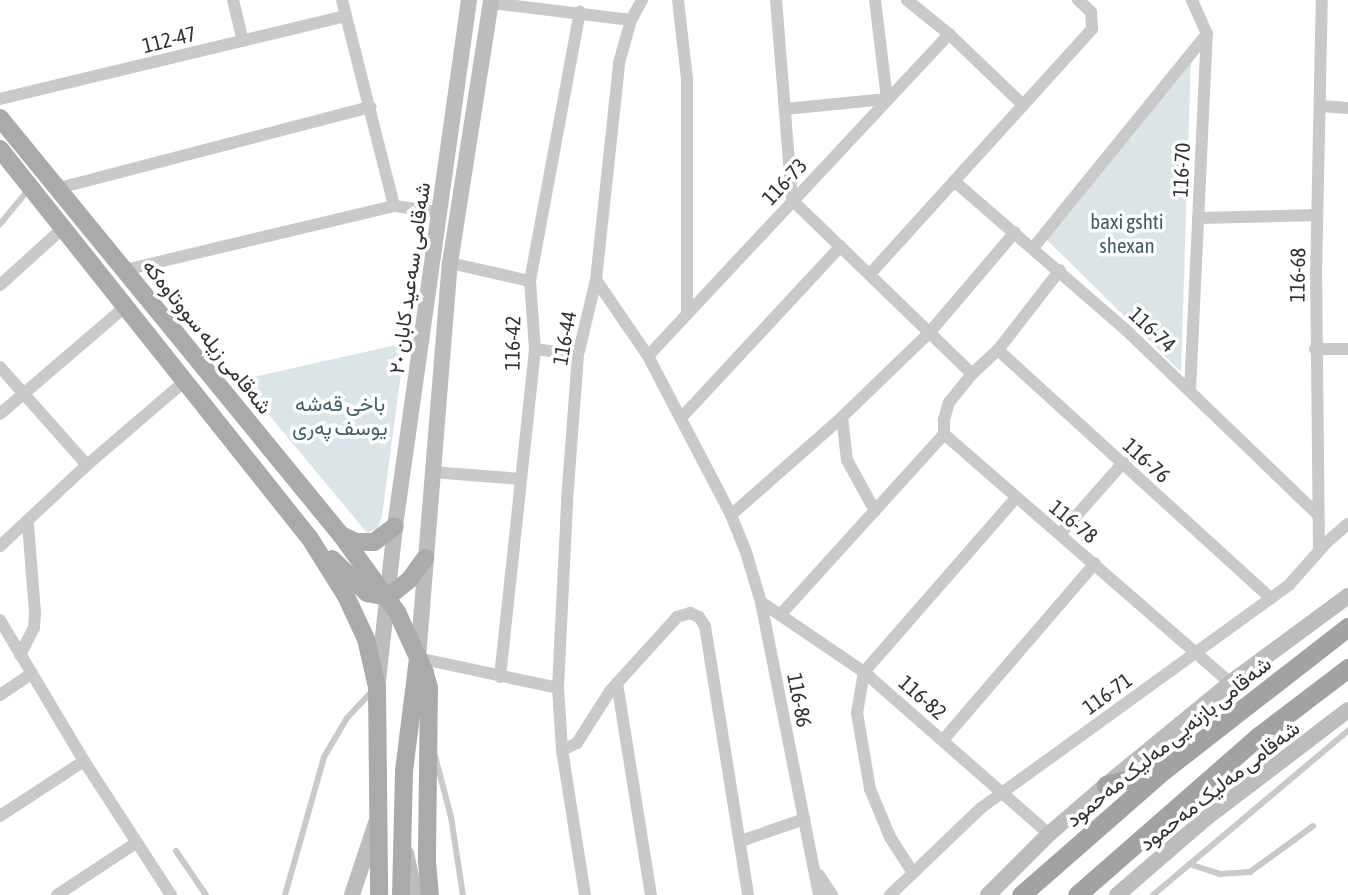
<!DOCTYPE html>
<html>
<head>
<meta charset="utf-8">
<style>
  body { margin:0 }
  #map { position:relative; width:1348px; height:895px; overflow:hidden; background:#fff; font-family:"Asap Condensed",Vazirmatn,sans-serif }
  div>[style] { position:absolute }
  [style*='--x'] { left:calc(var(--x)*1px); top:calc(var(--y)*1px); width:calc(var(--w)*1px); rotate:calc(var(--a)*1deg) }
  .green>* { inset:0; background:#dbe5e8 }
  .service>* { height:6px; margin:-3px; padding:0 3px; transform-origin:3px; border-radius:3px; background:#c9c9c9 }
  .minor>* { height:12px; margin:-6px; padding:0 6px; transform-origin:6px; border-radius:6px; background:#c9c9c9 }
  .secondary>* { height:16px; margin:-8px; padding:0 8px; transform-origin:8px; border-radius:8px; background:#bcbcbc }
  .primary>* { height:18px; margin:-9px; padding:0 9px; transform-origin:9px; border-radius:9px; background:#aaa }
  .trunk>* { height:19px; margin:-9.5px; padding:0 9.5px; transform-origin:9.5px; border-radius:9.5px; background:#a2a2a2 }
  span { translate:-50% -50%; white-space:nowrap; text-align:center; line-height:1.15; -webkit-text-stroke:7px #fff; paint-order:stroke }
  .street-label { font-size:21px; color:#323232 }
  .park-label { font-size:21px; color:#415f6c }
</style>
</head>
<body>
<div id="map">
  <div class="green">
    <div style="clip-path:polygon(1191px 58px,1181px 372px,1046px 239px)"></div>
    <div style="clip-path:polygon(405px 343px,382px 516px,378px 528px,367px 533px,240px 380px)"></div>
  </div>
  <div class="service">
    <div style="--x:0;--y:224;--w:45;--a:-50.4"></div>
    <div style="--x:435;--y:756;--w:63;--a:75.3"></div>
    <div style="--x:451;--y:817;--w:79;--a:81.3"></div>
    <div style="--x:176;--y:851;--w:53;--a:55.7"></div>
    <div style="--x:1189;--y:864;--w:33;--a:18"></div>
    <div style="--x:1220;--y:874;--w:30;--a:-4"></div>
    <div style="--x:1250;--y:872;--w:78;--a:-36.1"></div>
    <div style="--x:285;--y:895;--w:143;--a:-74.2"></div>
    <div style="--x:324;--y:757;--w:45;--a:-59.5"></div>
    <div style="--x:347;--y:718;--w:38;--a:-47"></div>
    <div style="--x:1153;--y:895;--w:255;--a:-40.1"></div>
  </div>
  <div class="minor">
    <div style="--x:233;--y:0;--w:42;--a:76.3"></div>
    <div style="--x:342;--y:0;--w:212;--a:75.8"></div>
    <div style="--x:678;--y:0;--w:80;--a:83.5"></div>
    <div style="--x:687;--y:79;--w:234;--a:90"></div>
    <div style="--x:776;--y:0;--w:201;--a:85.4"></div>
    <div style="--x:792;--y:200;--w:250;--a:44"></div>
    <div style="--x:972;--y:374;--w:35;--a:-43"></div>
    <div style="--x:998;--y:350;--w:101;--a:-52.2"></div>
    <div style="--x:907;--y:0;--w:54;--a:39"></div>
    <div style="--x:949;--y:34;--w:103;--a:43.8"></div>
    <div style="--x:491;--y:3;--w:141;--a:6.9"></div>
    <div style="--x:0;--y:99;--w:356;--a:-13.5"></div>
    <div style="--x:1320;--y:106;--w:28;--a:4"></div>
    <div style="--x:785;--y:109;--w:102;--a:-5.6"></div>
    <div style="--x:887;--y:99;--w:100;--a:-96.9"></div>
    <div style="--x:954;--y:181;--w:228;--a:40.9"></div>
    <div style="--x:1126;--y:330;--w:265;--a:43.9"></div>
    <div style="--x:59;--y:188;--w:322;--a:-14.6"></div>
    <div style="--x:1198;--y:218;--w:119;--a:-1.4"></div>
    <div style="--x:1033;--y:248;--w:276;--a:-50.9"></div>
    <div style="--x:450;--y:263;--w:82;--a:12.7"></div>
    <div style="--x:125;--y:270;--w:277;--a:-13.4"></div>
    <div style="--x:394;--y:206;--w:46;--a:7.4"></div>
    <div style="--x:870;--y:274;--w:331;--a:-47.8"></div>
    <div style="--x:1092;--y:29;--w:17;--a:-93"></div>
    <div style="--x:1091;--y:12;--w:18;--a:-137"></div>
    <div style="--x:596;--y:280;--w:92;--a:55.6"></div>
    <div style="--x:648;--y:356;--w:179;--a:62.4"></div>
    <div style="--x:731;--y:515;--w:37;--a:68"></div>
    <div style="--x:745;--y:549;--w:55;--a:73.2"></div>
    <div style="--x:761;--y:602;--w:299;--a:78.8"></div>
    <div style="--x:0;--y:285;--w:85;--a:-42.1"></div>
    <div style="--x:535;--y:349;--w:43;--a:7.9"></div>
    <div style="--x:1315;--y:349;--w:33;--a:0"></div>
    <div style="--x:998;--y:350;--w:369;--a:42.3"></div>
    <div style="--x:648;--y:356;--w:441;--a:-46.9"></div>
    <div style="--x:0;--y:367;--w:131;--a:48.4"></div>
    <div style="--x:972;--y:374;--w:36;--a:129"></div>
    <div style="--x:949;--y:402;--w:19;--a:106"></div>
    <div style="--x:944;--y:420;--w:14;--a:90"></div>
    <div style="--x:944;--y:434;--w:379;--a:41"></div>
    <div style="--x:1190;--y:391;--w:357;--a:-87.3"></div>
    <div style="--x:1207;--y:34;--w:37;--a:-114"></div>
    <div style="--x:0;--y:414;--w:165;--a:-40.6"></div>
    <div style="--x:682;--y:417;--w:233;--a:-47.1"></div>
    <div style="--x:842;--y:417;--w:43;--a:83.4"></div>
    <div style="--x:847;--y:460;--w:58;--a:61.2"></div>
    <div style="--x:432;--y:472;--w:88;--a:4.5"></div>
    <div style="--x:731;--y:515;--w:148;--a:-41.4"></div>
    <div style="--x:842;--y:417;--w:122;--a:-44"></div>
    <div style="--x:930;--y:332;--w:131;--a:-49.6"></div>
    <div style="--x:1061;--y:533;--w:94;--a:-48.5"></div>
    <div style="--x:0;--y:546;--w:119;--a:-43"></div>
    <div style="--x:87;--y:465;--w:129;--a:-40.6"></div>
    <div style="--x:1319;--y:550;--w:274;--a:-90.6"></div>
    <div style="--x:1316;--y:276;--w:276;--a:-88.8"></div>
    <div style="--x:761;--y:602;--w:125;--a:34.2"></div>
    <div style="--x:864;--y:672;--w:246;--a:41.2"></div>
    <div style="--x:781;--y:614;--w:243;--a:-47.8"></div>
    <div style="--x:0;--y:620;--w:164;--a:59.2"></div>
    <div style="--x:84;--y:761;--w:160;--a:57"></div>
    <div style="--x:20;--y:655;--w:30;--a:-63"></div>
    <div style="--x:34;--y:628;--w:15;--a:-86"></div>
    <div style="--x:35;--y:613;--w:89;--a:-94.5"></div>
    <div style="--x:418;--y:658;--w:143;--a:12.1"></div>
    <div style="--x:500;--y:677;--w:330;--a:-83.9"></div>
    <div style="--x:535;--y:349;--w:68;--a:-94.2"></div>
    <div style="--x:530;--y:281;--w:274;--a:-79.5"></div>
    <div style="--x:617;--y:683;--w:215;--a:80.9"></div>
    <div style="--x:0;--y:695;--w:37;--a:-34"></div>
    <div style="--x:943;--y:740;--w:233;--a:-49.3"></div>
    <div style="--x:562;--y:750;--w:17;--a:-25"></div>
    <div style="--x:577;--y:743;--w:62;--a:-57.6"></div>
    <div style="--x:610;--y:691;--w:100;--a:-47.8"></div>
    <div style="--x:677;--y:617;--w:14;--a:-17"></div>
    <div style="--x:690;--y:613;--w:10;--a:24"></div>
    <div style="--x:699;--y:617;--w:11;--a:56"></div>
    <div style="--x:705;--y:626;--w:272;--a:80.9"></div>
    <div style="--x:0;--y:816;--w:100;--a:-33.2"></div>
    <div style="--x:741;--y:841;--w:67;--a:-19.2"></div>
    <div style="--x:913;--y:873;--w:43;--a:-122.6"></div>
    <div style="--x:890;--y:837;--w:52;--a:-112.6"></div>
    <div style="--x:870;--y:789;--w:77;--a:-99.7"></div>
    <div style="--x:857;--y:713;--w:42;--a:-80.3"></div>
    <div style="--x:864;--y:672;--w:230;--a:-48.9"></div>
    <div style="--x:819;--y:875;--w:24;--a:57"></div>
    <div style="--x:57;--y:895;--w:95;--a:-33.4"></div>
    <div style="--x:585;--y:895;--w:147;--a:-99"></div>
    <div style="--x:562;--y:750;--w:62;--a:-93.7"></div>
    <div style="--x:558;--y:688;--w:187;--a:-87.2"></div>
    <div style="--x:567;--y:501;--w:146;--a:-85.7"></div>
    <div style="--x:578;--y:355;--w:77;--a:-76.5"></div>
    <div style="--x:596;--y:280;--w:218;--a:-83.9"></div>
    <div style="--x:619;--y:63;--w:45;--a:-74.4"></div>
    <div style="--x:631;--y:20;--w:23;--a:-61"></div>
    <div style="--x:890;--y:895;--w:126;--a:-43.7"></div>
    <div style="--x:981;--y:808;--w:380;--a:-35.9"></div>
    <div style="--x:1289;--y:585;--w:57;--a:-48.5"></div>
    <div style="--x:1327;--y:542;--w:28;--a:-41"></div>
  </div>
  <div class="secondary">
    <div style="--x:418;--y:658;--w:396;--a:-85.4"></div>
    <div style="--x:450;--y:263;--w:266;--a:-81.1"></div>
    <div style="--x:378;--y:681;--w:156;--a:-83.7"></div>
    <div style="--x:395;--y:526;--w:531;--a:-81.99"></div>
    <div style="--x:406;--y:853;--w:43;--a:77.9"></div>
    <div style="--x:352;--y:895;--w:76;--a:-71.6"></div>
    <div style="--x:988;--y:895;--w:86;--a:-45"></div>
    <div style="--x:1049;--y:834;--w:75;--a:-40.7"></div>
    <div style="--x:1106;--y:785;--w:161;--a:-39.4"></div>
    <div style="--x:1230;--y:683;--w:147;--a:-36.4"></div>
    <div style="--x:1117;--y:895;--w:116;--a:-40.8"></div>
    <div style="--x:1205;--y:819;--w:180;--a:-37.3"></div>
  </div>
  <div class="primary">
    <div style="--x:0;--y:118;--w:539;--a:50.73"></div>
    <div style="--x:341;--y:535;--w:95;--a:54"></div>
    <div style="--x:397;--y:612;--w:67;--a:65.3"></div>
    <div style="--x:425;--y:673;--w:16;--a:75"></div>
    <div style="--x:429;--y:688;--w:174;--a:90.7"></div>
    <div style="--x:427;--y:862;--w:33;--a:85"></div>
    <div style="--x:0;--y:149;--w:496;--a:51.5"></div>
    <div style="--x:309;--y:537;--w:70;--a:57.9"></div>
    <div style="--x:346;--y:596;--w:47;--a:65.1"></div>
    <div style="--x:366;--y:639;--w:49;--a:77.1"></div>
    <div style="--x:377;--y:687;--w:208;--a:89.4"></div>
    <div style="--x:343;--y:536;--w:14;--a:25"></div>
    <div style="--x:356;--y:542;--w:18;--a:0"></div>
    <div style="--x:374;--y:542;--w:26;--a:-37"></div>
    <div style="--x:332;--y:559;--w:49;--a:44.2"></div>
    <div style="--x:367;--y:593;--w:21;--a:11"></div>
    <div style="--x:388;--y:597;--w:28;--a:-39"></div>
    <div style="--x:410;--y:579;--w:26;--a:-54"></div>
    <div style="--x:401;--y:895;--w:124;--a:-88.6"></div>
    <div style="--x:404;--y:771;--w:114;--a:-82.9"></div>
  </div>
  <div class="trunk">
    <div style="--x:1106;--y:785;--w:56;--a:-14.5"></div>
    <div style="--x:1021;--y:895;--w:190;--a:-41.2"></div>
    <div style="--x:1164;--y:770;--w:233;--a:-37.9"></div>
    <div style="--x:1077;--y:895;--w:243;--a:-41.2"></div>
    <div style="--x:1260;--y:735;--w:111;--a:-37.3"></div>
  </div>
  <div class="street-label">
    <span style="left:169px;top:39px;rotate:-14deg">112-47</span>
    <span style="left:1181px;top:170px;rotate:-87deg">116-70</span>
    <span style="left:784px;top:181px;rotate:-47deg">116-73</span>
    <span style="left:1297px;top:275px;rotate:-89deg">116-68</span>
    <span style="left:409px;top:278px;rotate:-82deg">شەقامی سەعید کابان ٢٠</span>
    <span style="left:1153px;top:329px;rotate:43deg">116-74</span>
    <span style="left:208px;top:336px;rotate:51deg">شەقامی زیلە سووتاوەکە</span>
    <span style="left:564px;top:338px;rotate:-80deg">116-44</span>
    <span style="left:512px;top:343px;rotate:-89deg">116-42</span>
    <span style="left:1147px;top:460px;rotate:42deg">116-76</span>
    <span style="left:1074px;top:521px;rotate:39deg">116-78</span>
    <span style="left:1107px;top:693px;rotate:-36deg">116-71</span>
    <span style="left:923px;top:697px;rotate:41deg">116-82</span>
    <span style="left:800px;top:700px;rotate:79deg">116-86</span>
    <span style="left:1168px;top:741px;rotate:-39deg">شەقامی بازنەیی مەلیک مەحمود</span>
    <span style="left:1219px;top:785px;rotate:-38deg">شەقامی مەلیک مەحمود</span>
  </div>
  <div class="park-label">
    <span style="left:1127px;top:233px">baxi gshti<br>shexan</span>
    <span style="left:340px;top:415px">باخی قەشە<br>یوسف پەری</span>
  </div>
</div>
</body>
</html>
